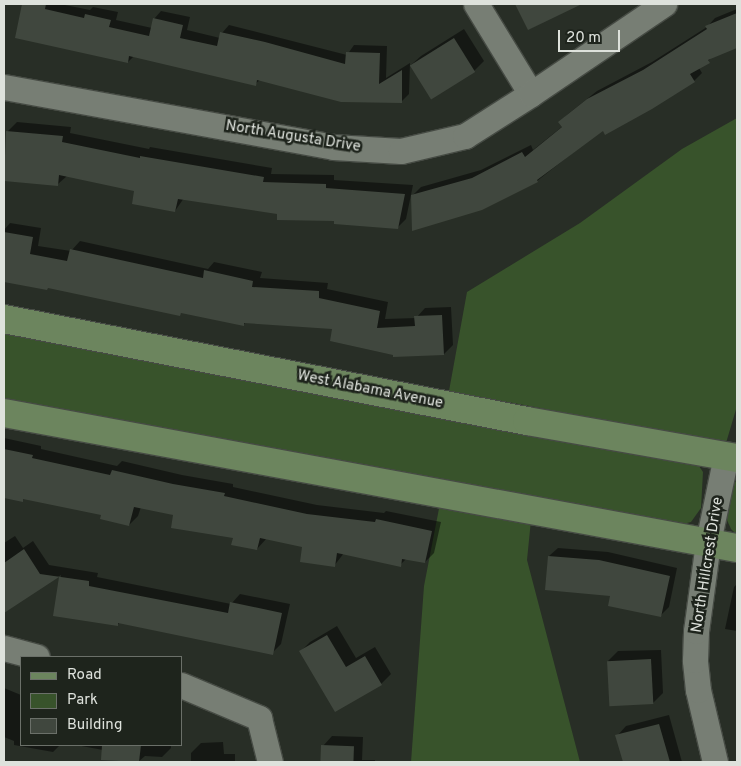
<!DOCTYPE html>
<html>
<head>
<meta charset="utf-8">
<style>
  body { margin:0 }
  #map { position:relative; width:741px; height:766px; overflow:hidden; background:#282e26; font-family:Overpass,sans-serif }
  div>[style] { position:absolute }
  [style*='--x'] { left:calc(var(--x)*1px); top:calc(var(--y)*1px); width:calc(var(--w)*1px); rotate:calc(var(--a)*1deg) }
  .green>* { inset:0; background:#38532b }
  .shadow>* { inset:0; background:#0007 }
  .building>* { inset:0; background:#40473e; transform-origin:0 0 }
  .roads { filter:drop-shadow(1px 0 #464b44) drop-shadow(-1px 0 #464b44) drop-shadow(0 1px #464b44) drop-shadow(0 -1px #464b44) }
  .street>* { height:25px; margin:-12.5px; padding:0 12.5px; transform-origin:12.5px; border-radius:12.5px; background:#777e74 }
  .secondary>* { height:28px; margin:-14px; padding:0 14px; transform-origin:14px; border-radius:14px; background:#6c855e }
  span { translate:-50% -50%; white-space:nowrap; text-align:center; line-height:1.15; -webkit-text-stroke:5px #1e241c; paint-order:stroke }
  .street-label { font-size:15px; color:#dee2dc }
  .frame { position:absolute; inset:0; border:5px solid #dee2dc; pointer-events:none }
  .legend { position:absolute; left:20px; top:656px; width:162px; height:90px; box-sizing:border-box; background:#1e241c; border:1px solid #6b7069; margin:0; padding:6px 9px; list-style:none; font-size:15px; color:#dee2dc }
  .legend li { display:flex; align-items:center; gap:10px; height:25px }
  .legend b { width:25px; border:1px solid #6b7069 }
  .scale { position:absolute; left:558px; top:30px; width:62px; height:22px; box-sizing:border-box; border:2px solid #dee2dc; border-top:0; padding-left:6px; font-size:15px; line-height:18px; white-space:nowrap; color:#dee2dc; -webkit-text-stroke:4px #1e241c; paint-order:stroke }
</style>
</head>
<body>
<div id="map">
  <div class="green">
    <div style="clip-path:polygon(737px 118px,737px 406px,726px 443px,449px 391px,467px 292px,580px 223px,682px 149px)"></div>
    <div style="clip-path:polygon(4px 334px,690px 460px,697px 463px,703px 472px,701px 508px,691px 522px,675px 526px,4px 401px)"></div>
    <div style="clip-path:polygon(737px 480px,737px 535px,731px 529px,727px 520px,733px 485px)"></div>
    <div style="clip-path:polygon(442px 493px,532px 510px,527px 560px,580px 762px,411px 762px,424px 586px)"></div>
  </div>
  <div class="shadow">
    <div style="clip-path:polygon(23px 4px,60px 4px,90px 10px,93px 7px,118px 12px,116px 20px,152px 28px,154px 19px,161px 11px,190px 17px,187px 30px,220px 38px,222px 33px,229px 25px,347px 55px,354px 45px,387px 46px,386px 78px,410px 63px,409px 94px,401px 102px,260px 80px,255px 84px,134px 56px,128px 62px,16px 37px)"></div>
    <div style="clip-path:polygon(516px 4px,579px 4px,529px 29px)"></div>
    <div style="clip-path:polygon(737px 9px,737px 47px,714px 56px,699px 68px,702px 73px,694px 81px,603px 129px,537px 181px,413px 195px,421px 187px,481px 170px,531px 145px,533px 150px,563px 126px,560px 122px,568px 114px,597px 91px,652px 62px,707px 27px,715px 18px)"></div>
    <div style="clip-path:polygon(464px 29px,484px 61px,474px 71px,411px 65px,421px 56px)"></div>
    <div style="clip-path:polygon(17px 122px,71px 127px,70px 133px,149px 149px,150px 147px,272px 168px,271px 174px,334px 175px,334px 180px,413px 185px,406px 219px,397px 228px,278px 213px,184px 198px,175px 211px,135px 190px,67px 176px,58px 184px,4px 180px,8px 131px)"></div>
    <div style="clip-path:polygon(10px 223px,41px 228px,38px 246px,71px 251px,80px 241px,208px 269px,214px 262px,262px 272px,260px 278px,328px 283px,327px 289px,388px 302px,385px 319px,416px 318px,425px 308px,451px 307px,453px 345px,444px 354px,394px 354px,334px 328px,246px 322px,243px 325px,182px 312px,180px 314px,49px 286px,47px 288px,4px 281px,4px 230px)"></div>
    <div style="clip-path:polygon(4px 438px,41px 446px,41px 449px,117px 466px,122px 461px,182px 475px,233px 484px,233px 487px,317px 505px,384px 513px,386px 511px,441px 522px,434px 553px,425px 562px,407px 558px,400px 565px,344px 553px,334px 566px,303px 546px,267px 538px,257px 549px,234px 537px,175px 515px,141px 507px,138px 516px,129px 525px,102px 514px,25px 498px,22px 500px,4px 497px)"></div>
    <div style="clip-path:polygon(15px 536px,23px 548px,33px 541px,49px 565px,98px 573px,97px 577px,231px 604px,240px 594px,290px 604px,281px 644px,272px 653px,120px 622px,117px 625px,55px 615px,61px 575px,5px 611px,4px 543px)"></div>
    <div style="clip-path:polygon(558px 548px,608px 552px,677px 568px,669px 607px,661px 615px,549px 556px)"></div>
    <div style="clip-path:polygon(737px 584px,737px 631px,725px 629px,734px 587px)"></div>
    <div style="clip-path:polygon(337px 626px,356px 658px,375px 647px,391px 674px,381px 684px,301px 651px,310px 642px)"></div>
    <div style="clip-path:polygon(661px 650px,663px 693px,653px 703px,608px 661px,618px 651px)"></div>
    <div style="clip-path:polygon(4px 688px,21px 695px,21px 745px,60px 745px,53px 752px,14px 745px,14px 741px,4px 737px)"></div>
    <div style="clip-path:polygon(669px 715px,682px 762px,624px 762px,617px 736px,626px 726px)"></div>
    <div style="clip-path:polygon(332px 736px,363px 737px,362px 760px,375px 760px,375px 762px,322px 762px,323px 746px)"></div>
    <div style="clip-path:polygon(223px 742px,224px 754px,235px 754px,235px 762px,191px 762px,191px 753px,201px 743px)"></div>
    <div style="clip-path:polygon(76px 745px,171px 745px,171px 748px,162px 757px,145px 756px,138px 762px,102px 759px,103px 750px)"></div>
  </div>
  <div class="building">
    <div style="clip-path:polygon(22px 4px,46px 4px,45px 9px,84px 18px,85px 14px,111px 20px,109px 27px,149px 36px,153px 18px,183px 25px,180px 38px,217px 46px,220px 32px,265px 42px,345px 64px,346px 52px,380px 53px,379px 84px,402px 70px,402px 103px,341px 102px,257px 80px,256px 86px,129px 56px,128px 63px,15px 38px)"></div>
    <div style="clip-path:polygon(515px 4px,582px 4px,528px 30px)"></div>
    <div style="clip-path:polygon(737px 13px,737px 48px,708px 60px,710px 63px,690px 74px,695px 82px,652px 109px,605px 135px,603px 131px,537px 180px,538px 182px,482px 210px,412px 231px,411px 195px,472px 178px,522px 152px,525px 157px,562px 127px,558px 122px,587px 99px,643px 70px,707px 29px,705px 26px)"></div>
    <div style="left:454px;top:38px;width:40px;height:52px;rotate:58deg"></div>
    <div style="clip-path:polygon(6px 131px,63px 136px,62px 142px,140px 158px,140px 156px,264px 177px,263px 182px,326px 184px,326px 188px,405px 194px,398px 229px,334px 224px,334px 221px,277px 220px,277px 214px,178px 199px,175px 212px,132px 204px,134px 191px,59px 175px,58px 186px,4px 181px)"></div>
    <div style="clip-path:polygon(4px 232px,33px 237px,30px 254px,67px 261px,70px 249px,203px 278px,204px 270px,253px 281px,252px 287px,319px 291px,319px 298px,380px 311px,377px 328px,415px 326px,414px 316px,442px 315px,444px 355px,393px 357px,393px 355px,330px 341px,332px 329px,244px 323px,244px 326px,181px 313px,180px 316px,48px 288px,47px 290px,4px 282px)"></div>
    <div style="clip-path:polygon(4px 449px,33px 455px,32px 458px,110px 475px,112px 470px,173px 484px,225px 493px,224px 496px,307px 514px,375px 522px,376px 519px,432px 531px,425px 563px,402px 559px,401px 567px,337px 553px,335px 567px,300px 562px,302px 547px,260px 538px,257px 550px,231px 545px,233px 538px,171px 528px,173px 515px,134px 507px,129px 526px,100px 519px,101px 515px,23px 499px,23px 502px,4px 498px)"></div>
    <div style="clip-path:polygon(24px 549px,40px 574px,89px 581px,89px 586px,228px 613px,230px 602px,282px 613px,273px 655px,118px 623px,118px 626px,53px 616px,59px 577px,4px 613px,4px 563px)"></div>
    <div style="clip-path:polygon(548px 556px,599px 560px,670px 576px,661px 617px,608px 606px,610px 596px,545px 590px)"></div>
    <div style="clip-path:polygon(327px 635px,346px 667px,365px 656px,382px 685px,335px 712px,299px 651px)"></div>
    <div style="left:651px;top:659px;width:45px;height:44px;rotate:87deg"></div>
    <div style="clip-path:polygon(659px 724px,670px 762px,623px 762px,615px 735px)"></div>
    <div style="clip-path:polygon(102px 745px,141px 745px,139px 762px,101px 760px)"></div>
    <div style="left:321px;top:745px;width:33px;height:17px;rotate:2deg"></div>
  </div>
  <div class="roads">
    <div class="street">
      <div style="--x:476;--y:4;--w:105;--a:58.6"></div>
      <div style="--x:4;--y:87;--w:334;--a:10.3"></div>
      <div style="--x:333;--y:147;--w:68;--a:3.4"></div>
      <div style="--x:401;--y:151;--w:66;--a:-13.2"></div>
      <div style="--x:465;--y:136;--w:78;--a:-32.5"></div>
      <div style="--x:531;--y:94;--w:161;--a:-34.1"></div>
      <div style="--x:4;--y:648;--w:34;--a:15"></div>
      <div style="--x:181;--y:685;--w:85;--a:22.9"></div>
      <div style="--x:259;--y:718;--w:45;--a:76"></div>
      <div style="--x:715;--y:762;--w:74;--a:-103.3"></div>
      <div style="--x:698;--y:690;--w:30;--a:-96"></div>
      <div style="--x:695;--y:660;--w:29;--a:-88"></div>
      <div style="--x:696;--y:631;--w:90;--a:-82.3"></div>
      <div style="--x:708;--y:542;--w:88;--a:-78.2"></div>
    </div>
    <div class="secondary">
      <div style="--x:4;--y:319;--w:533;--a:11.04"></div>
      <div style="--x:527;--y:421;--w:213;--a:10"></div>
      <div style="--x:4;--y:413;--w:745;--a:10.44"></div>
    </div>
  </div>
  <div class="street-label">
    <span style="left:293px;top:137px;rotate:9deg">North Augusta Drive</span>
    <span style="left:370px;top:390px;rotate:11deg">West Alabama Avenue</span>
    <span style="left:708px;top:565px;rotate:-81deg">North Hillcrest Drive</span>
  </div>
  <div class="frame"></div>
  <ul class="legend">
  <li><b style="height:6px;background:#6c855e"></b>Road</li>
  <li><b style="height:14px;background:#38532b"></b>Park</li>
  <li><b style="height:14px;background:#40473e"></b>Building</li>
  </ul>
  <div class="scale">20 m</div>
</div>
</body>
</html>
